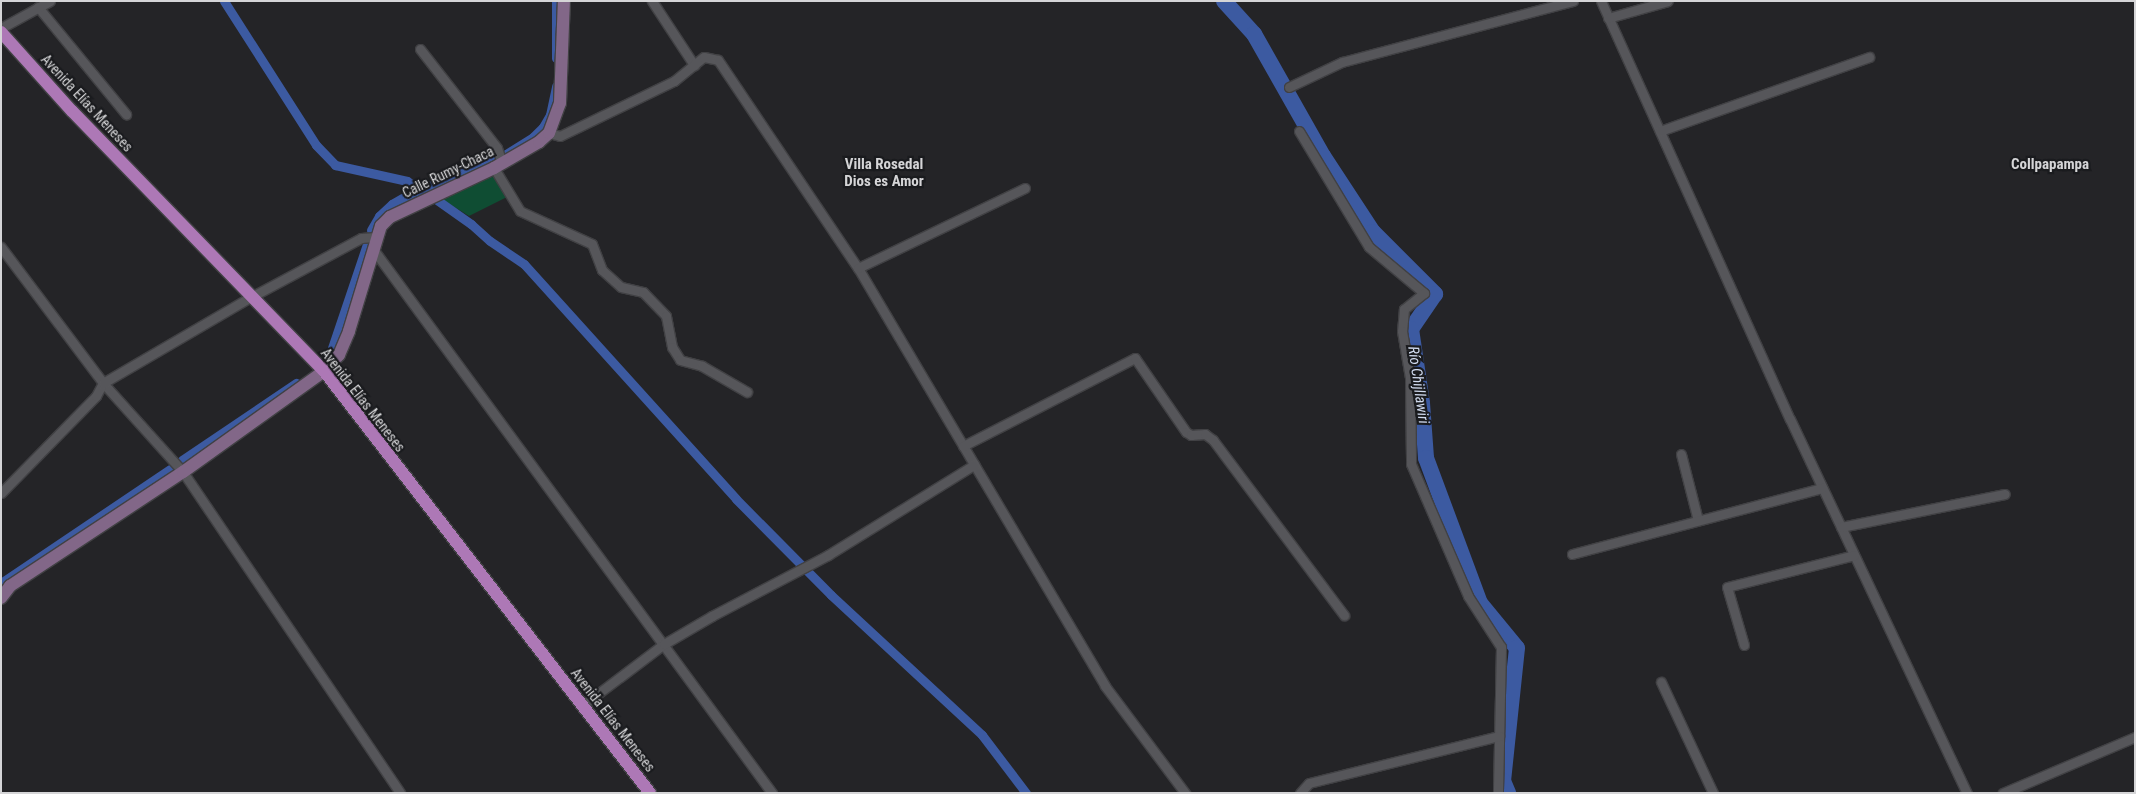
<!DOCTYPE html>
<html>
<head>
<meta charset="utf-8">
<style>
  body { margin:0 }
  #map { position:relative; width:2136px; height:794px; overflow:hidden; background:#242427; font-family:"Roboto Condensed",sans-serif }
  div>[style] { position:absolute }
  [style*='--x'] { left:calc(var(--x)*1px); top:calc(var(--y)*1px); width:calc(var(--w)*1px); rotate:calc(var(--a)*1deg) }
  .green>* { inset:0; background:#0f4d33 }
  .canal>* { height:9px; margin:-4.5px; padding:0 4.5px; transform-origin:4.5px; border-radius:4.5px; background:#3c5aa1 }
  .river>* { height:16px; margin:-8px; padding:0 8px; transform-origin:8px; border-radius:8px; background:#3c5aa1 }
  .roads { filter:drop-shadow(1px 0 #414144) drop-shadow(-1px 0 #414144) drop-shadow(0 1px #414144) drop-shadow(0 -1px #414144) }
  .street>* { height:9px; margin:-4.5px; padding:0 4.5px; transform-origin:4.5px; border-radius:4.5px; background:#56565a }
  .secondary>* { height:12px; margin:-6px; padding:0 6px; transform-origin:6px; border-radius:6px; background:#826788 }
  .primary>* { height:12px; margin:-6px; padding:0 6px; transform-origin:6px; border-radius:6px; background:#ad78b6 }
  span { translate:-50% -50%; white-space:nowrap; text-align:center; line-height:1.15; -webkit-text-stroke:4.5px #1a1b1e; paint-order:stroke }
  .street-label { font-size:14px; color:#d5d5d7 }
  .neighbourhood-label { font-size:15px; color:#d5d5d7; font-weight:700 }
  .water-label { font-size:15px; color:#d0daee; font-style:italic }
  .frame { position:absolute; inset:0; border:2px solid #d5d5d7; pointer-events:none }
</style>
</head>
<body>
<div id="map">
  <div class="green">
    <div style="clip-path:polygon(493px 173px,507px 197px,469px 216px,440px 198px)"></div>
  </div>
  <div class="canal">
    <div style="--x:224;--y:1;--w:171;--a:57.4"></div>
    <div style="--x:316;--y:145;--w:28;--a:46"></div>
    <div style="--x:335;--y:165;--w:74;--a:12.5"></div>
    <div style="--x:407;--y:181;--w:22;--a:32"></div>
    <div style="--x:556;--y:58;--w:57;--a:-90"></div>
    <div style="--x:506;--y:154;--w:32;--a:-32"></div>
    <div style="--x:533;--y:137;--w:14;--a:-45"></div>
    <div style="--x:543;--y:127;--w:14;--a:-60"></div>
    <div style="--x:550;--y:115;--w:30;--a:-78"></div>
    <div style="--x:437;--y:200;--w:42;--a:35.2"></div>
    <div style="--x:471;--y:224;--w:25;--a:42"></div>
    <div style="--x:490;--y:241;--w:41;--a:34.1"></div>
    <div style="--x:524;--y:264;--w:316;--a:47.9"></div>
    <div style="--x:736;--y:499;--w:135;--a:45.3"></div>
    <div style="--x:831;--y:595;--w:206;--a:42.8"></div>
    <div style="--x:982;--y:735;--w:73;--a:52.8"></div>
    <div style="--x:371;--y:230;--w:16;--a:-60"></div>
    <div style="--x:379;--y:216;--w:18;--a:-43"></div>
    <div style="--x:392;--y:204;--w:20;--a:-30"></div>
    <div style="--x:409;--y:194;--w:90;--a:-22.3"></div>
    <div style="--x:332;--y:348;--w:110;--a:-71.4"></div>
    <div style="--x:182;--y:460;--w:138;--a:-34"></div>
    <div style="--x:1;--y:583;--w:204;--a:-34"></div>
  </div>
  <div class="river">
    <div style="--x:1224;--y:1;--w:45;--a:47.7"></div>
    <div style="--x:1254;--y:34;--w:140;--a:60.5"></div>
    <div style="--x:1323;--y:156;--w:91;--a:56.7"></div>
    <div style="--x:1373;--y:232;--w:88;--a:45"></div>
    <div style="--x:1435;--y:294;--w:42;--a:124.4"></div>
    <div style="--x:1411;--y:329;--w:75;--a:81.5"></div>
    <div style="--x:1422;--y:403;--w:55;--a:85.8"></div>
    <div style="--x:1426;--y:458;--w:155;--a:69.6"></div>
    <div style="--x:1480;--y:603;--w:58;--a:50.6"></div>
    <div style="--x:1517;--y:648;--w:134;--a:96"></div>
    <div style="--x:1503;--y:781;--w:13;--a:67"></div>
  </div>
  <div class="roads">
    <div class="street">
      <div style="--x:652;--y:1;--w:77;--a:56.7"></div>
      <div style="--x:1601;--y:1;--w:459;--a:65.7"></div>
      <div style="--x:1790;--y:419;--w:414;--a:64.7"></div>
      <div style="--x:38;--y:7;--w:139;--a:50.6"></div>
      <div style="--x:1608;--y:18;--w:62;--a:-15.8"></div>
      <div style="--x:1;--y:28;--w:56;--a:-28.9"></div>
      <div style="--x:420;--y:49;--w:125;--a:52.1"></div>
      <div style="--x:497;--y:148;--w:16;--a:72"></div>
      <div style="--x:1289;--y:87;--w:59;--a:-25.3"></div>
      <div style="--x:1342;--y:62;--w:239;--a:-14.8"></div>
      <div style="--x:1299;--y:131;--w:135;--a:58.9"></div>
      <div style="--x:1369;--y:247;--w:72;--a:39.9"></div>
      <div style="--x:1424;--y:293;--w:26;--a:141"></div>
      <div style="--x:1404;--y:309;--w:22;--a:95"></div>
      <div style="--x:1402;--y:331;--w:48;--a:80.3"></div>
      <div style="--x:1410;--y:378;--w:86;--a:89.3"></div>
      <div style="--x:1411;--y:464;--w:144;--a:66.6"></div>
      <div style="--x:1468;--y:596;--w:61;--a:57.1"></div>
      <div style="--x:1501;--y:647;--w:146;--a:91.2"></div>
      <div style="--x:1660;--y:131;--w:222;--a:-19.5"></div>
      <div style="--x:549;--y:133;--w:11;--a:15"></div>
      <div style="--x:560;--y:136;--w:127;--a:-25.8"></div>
      <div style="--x:674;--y:81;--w:38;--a:-39"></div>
      <div style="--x:704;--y:57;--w:14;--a:12"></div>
      <div style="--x:718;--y:60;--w:251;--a:56.1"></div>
      <div style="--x:858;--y:268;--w:486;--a:59.4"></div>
      <div style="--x:1105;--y:686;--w:134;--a:53.2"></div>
      <div style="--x:494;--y:168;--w:50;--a:58.8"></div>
      <div style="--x:520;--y:211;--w:79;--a:24.6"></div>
      <div style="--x:592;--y:244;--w:28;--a:69"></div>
      <div style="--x:602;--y:270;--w:25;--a:42"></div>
      <div style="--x:621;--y:287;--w:23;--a:13"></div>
      <div style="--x:643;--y:292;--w:33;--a:46"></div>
      <div style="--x:666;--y:316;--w:32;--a:79"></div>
      <div style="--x:672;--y:347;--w:15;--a:58"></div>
      <div style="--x:680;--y:360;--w:23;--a:15"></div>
      <div style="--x:702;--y:366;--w:52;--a:30"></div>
      <div style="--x:1;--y:247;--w:170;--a:53.1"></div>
      <div style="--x:103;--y:383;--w:120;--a:48"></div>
      <div style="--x:183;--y:472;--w:387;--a:55.9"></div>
      <div style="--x:373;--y:249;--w:675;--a:53.74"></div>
      <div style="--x:858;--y:268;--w:185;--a:-25.6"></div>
      <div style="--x:963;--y:446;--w:193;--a:-27.1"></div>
      <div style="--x:1135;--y:358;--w:90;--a:55.4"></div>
      <div style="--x:1186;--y:432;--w:6;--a:31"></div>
      <div style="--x:1191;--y:435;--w:14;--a:-4"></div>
      <div style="--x:1205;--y:434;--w:10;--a:37"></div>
      <div style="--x:1213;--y:440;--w:219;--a:53.2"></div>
      <div style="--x:1681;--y:454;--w:68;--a:75.6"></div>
      <div style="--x:1;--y:493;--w:136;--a:-45.6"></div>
      <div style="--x:96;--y:396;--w:15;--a:-62"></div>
      <div style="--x:103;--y:383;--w:171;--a:-30.2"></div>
      <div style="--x:251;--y:297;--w:125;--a:-28.2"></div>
      <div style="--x:361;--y:238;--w:16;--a:-4"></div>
      <div style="--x:1841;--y:527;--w:167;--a:-11.4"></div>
      <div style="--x:1572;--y:554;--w:259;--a:-14.8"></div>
      <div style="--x:1744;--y:645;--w:60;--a:-106.3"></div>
      <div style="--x:1727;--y:587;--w:131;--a:-14.1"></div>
      <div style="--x:1661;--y:682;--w:123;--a:64.9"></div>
      <div style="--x:583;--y:705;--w:101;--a:-37"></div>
      <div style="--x:664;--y:644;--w:56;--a:-30.3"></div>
      <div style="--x:712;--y:616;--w:131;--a:-27.7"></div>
      <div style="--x:828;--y:555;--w:172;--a:-31.7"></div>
      <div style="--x:1300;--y:793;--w:13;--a:-48"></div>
      <div style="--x:1309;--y:783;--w:196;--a:-13.9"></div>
      <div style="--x:2003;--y:793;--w:143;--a:-23"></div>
    </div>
    <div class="secondary">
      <div style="--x:1;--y:598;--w:15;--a:-53"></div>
      <div style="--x:10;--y:586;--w:207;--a:-33.4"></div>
      <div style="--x:183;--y:472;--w:173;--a:-35.6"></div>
      <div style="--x:324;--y:371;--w:22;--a:-47"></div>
      <div style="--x:339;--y:355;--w:26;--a:-67"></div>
      <div style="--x:349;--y:331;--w:110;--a:-73.1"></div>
      <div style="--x:381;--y:226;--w:13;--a:-45"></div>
      <div style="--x:390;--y:217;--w:115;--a:-25.2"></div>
      <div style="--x:494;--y:168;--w:52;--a:-30"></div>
      <div style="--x:539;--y:142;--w:13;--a:-42"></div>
      <div style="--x:549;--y:133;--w:32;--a:-70"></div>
      <div style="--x:560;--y:103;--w:102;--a:-87.8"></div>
    </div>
    <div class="primary">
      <div style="--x:1;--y:32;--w:106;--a:48.1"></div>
      <div style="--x:72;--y:111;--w:362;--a:45.9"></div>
      <div style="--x:324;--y:371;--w:533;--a:52.31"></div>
    </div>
  </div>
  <div class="street-label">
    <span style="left:87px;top:103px;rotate:47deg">Avenida Elías Meneses</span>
    <span style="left:448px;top:172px;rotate:-26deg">Calle Rumy-Chaca</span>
    <span style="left:363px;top:400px;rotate:52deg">Avenida Elías Meneses</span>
    <span style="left:613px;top:720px;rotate:52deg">Avenida Elías Meneses</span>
  </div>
  <div class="neighbourhood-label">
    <span style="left:884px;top:173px">Villa Rosedal<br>Dios es Amor</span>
    <span style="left:2050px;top:165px">Collpapampa</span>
  </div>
  <div class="water-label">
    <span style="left:1418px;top:385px;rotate:82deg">Río Chijllawiri</span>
  </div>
  <div class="frame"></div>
</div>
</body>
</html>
